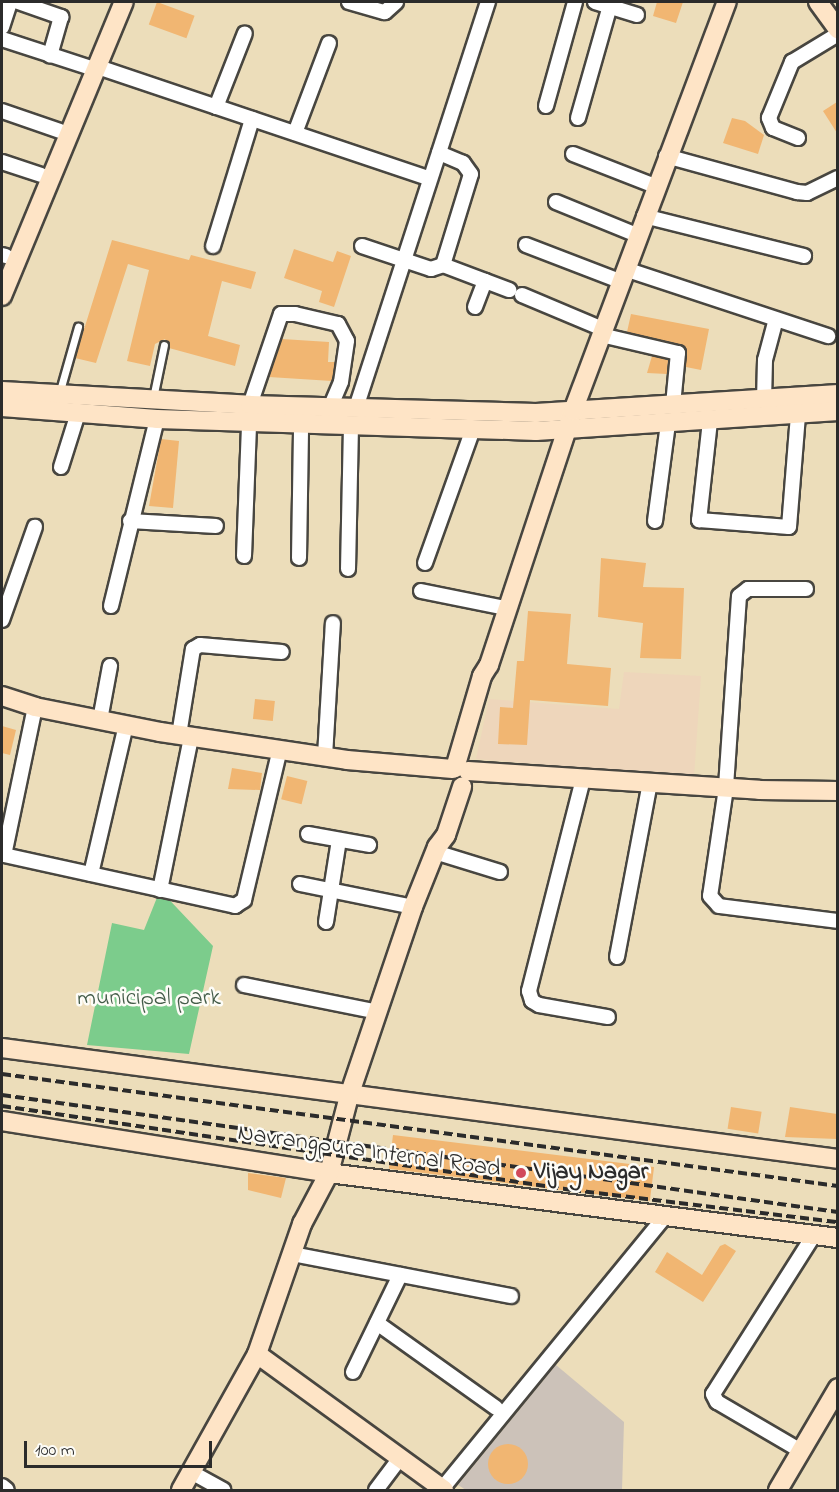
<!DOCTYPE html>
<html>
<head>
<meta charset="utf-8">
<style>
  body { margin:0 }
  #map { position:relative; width:839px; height:1492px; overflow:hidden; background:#ecddba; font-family:"Indie Flower",sans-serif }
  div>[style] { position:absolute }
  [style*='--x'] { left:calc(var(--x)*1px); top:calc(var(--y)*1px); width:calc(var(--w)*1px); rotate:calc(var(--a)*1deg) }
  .built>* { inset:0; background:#eed6bb }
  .industrial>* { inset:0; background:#ccc2b9 }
  .green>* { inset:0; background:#7ccc8c }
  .building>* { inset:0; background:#f1b672; transform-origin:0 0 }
  .round { border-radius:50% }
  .roads { filter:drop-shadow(2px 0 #484640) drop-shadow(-2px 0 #484640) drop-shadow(0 2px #484640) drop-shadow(0 -2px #484640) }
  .lane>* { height:7px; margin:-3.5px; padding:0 3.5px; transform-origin:3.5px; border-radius:3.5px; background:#fff }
  .street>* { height:14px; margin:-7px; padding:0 7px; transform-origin:7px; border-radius:7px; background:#fff }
  .secondary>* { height:18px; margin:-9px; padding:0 9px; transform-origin:9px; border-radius:9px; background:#fee4c6 }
  .rail>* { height:4px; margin-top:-2px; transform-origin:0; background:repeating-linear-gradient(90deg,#2b2b2b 0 9px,transparent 0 13.5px) }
  .dots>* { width:16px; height:16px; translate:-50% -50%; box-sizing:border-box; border:3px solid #fdfcf7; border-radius:50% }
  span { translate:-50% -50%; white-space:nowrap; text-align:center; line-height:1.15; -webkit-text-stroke:5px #fdfcf7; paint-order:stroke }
  .park-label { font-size:24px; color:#435b48 }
  .street-label { font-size:24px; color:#2b2b2b }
  .poi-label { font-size:24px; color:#2b2b2b; font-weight:700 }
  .left { translate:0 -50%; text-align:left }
  .frame { position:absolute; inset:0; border:3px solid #2b2b2b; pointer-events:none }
  .scale { position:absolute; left:24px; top:1441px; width:188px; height:27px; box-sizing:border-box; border:3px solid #2b2b2b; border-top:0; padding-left:8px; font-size:18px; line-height:21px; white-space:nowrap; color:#2b2b2b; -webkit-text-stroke:4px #fdfcf7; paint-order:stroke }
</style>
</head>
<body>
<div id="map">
  <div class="built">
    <div style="clip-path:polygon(624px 672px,701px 676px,694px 777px,476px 759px,489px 699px,619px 709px)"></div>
  </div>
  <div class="industrial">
    <div style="clip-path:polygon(556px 1365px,624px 1422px,622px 1490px,466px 1490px,458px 1485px)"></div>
  </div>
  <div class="green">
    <div style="clip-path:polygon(160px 890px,213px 946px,189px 1054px,87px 1045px,112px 923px,144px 930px)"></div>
  </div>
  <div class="building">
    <div style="left:157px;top:2px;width:40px;height:24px;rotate:20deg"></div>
    <div style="clip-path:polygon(657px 2px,683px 2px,676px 23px,653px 16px)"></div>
    <div style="clip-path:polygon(837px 102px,837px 133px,823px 111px)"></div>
    <div style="clip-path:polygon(732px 118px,745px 121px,764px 135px,758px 154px,723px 143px)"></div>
    <div style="clip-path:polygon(112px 240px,189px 260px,191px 255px,256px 272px,251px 289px,222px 281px,208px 336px,240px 345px,235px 366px,169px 348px,165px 339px,155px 344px,150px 366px,127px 361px,149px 270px,128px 264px,96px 363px,75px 358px)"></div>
    <div style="clip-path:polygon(294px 249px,333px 262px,337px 251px,351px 256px,334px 307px,319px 302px,322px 291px,284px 278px)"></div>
    <div style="clip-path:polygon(631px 314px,709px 329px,701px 370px,686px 367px,683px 346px,627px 332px)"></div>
    <div style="clip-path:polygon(282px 339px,329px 342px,328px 362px,335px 362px,332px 381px,269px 377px)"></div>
    <div style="clip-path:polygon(652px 356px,668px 360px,667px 374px,647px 373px)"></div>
    <div style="clip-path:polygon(161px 439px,179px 441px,173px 508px,149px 506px)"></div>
    <div style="clip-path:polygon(601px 558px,646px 563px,643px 587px,684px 588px,681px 659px,640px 658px,643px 623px,598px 617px)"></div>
    <div style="clip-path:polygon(528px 611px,571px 614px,567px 664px,611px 668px,608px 706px,530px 700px,527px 745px,498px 744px,500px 707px,513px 708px,517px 661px,524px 661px)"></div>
    <div style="left:255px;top:699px;width:20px;height:20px;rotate:6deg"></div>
    <div style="clip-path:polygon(2px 726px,16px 730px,10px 755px,2px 753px)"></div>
    <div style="clip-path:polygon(232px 768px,262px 773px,260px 790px,228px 789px)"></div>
    <div style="left:287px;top:776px;width:21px;height:24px;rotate:14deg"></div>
    <div style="left:731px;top:1107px;width:31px;height:22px;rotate:9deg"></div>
    <div style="clip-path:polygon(790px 1107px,837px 1114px,837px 1139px,785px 1137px)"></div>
    <div style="left:393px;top:1135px;width:263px;height:34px;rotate:7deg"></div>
    <div style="clip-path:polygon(248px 1173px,286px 1178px,281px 1198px,248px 1190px)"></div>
    <div style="clip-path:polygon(725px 1244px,736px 1251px,703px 1302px,655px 1272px,667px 1252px,702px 1275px,720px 1246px)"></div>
    <div class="round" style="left:488px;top:1444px;width:40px;height:40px"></div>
  </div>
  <div class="roads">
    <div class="lane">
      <div style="--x:59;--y:394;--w:70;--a:-74.2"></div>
      <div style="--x:153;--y:398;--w:54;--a:-78.3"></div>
    </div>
    <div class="street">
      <div style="--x:18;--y:2;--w:46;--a:19.2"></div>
      <div style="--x:61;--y:17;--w:40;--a:106"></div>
      <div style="--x:349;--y:2;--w:37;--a:16"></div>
      <div style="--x:385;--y:12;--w:15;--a:-42"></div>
      <div style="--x:595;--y:2;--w:44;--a:17.2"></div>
      <div style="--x:2;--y:27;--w:26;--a:-72"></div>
      <div style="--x:2;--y:39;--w:90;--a:18"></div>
      <div style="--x:98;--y:67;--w:350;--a:18.6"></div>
      <div style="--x:546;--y:106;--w:108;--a:-74.4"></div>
      <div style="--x:216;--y:107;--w:79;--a:-68.6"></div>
      <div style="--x:2;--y:111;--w:61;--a:19"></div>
      <div style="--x:578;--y:118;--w:116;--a:-74.1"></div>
      <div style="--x:295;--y:133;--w:96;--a:-69.3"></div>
      <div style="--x:798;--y:138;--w:27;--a:-158"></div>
      <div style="--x:773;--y:128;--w:11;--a:-112"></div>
      <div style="--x:769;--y:118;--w:61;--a:-67.7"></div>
      <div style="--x:792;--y:62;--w:54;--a:-31.3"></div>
      <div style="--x:573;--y:154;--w:88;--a:21.3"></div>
      <div style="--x:666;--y:156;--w:136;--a:15.4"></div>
      <div style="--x:797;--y:192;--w:10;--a:6"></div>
      <div style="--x:807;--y:193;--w:34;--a:-26"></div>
      <div style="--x:2;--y:162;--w:41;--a:18.4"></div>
      <div style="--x:556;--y:202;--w:87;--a:22.2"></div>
      <div style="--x:644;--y:216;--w:165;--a:14"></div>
      <div style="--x:526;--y:245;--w:101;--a:21"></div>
      <div style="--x:213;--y:246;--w:133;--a:-72.9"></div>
      <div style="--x:362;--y:246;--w:73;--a:18.4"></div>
      <div style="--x:431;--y:269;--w:13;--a:-18"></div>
      <div style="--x:443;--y:265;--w:95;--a:-72.9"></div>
      <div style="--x:471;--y:174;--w:14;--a:-126"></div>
      <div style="--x:463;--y:163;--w:26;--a:-157"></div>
      <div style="--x:2;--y:255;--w:4;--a:14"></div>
      <div style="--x:443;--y:265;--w:71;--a:20.7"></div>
      <div style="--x:625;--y:269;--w:214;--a:18.3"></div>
      <div style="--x:522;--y:295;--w:88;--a:22.8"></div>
      <div style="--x:475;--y:307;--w:28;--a:-69"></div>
      <div style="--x:601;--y:335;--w:79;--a:13.2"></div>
      <div style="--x:678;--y:353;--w:52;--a:95.5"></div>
      <div style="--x:764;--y:401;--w:41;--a:-88.6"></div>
      <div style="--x:765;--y:360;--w:42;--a:-75"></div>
      <div style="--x:250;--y:405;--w:96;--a:-71.2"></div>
      <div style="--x:281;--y:314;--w:14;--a:0"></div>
      <div style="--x:295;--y:314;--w:44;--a:13.1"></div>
      <div style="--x:338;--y:324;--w:19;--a:62"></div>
      <div style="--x:347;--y:341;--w:41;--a:98.3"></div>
      <div style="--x:341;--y:382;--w:25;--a:113"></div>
      <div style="--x:356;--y:408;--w:427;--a:-72"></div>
      <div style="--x:710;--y:421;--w:100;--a:96.3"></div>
      <div style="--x:699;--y:520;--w:90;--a:4.4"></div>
      <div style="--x:789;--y:527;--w:111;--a:-85.4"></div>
      <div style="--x:61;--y:467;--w:57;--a:-72.5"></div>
      <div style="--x:130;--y:521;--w:86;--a:3.3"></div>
      <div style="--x:655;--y:521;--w:99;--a:-82.4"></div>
      <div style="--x:244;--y:556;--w:133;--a:-87.8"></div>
      <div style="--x:299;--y:558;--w:134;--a:-89.1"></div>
      <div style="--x:425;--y:563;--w:142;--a:-70.3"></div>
      <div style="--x:348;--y:569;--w:144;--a:-88.8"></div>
      <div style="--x:806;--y:589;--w:58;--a:180"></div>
      <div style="--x:748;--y:589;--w:11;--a:142"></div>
      <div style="--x:739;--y:596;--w:192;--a:93.9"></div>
      <div style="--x:726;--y:788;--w:109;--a:98.4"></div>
      <div style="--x:710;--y:896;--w:13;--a:48"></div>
      <div style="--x:719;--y:906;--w:120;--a:7.2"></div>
      <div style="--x:421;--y:591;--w:86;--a:11.4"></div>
      <div style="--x:111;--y:606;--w:193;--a:-76.2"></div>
      <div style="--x:2;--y:620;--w:99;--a:-70.5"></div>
      <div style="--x:35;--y:707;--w:151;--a:101.8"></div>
      <div style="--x:4;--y:855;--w:237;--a:12.4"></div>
      <div style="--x:235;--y:906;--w:11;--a:-34"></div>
      <div style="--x:244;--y:900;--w:155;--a:-76.6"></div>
      <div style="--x:100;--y:720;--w:55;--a:-79.5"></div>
      <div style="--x:179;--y:735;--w:87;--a:-80.8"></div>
      <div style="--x:193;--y:649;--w:8;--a:-30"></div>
      <div style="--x:200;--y:645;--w:82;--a:4.9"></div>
      <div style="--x:325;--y:756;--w:133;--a:-86.6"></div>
      <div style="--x:583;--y:779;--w:219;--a:104.3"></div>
      <div style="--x:529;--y:991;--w:10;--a:73"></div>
      <div style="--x:532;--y:1001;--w:8;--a:30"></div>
      <div style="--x:539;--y:1005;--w:70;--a:9.9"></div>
      <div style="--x:308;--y:834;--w:62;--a:10.2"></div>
      <div style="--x:435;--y:852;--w:68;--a:17.1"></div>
      <div style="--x:91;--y:874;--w:153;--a:-76.8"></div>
      <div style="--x:300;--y:884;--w:115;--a:11.5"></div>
      <div style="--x:160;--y:890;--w:156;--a:-78.5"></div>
      <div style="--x:326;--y:922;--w:83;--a:-81"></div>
      <div style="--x:617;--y:957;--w:177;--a:-79.3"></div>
      <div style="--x:244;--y:985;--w:137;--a:11.4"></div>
      <div style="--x:292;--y:1254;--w:223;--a:10.9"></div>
      <div style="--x:377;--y:1323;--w:146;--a:35.5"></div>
      <div style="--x:353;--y:1372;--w:108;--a:-64.1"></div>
      <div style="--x:801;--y:1451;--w:97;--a:-149.7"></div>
      <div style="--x:717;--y:1402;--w:9;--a:-117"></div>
      <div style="--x:713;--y:1394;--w:188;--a:-57.6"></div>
      <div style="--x:191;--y:1472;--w:37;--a:29"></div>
      <div style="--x:2;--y:1486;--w:6;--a:39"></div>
      <div style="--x:376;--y:1490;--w:40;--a:-53"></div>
      <div style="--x:441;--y:1490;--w:354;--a:-50.7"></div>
    </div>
    <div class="secondary">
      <div style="--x:818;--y:2;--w:34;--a:54"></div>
      <div style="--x:2;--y:296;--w:318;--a:-67.5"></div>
      <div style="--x:2;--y:391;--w:248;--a:3.2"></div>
      <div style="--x:250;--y:405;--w:286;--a:1.6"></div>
      <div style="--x:536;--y:413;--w:303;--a:-3.6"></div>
      <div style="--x:2;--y:407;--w:155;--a:4.4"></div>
      <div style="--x:157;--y:419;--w:379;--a:1.8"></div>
      <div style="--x:536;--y:431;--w:303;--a:-3.8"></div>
      <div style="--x:2;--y:696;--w:35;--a:18"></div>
      <div style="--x:35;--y:707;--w:127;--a:11.3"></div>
      <div style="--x:160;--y:732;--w:189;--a:8.5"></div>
      <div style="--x:347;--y:760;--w:106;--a:4.9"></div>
      <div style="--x:455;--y:768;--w:96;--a:-73.6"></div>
      <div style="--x:482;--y:676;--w:13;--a:-58"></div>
      <div style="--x:489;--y:665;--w:268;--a:-71.7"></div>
      <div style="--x:573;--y:411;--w:437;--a:-69.4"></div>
      <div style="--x:468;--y:771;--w:292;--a:3.7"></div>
      <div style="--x:759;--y:790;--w:79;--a:0.7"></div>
      <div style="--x:2;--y:1048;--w:843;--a:7.56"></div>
      <div style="--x:2;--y:1121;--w:331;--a:9"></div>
      <div style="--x:329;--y:1173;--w:513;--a:7.28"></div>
      <div style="--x:257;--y:1354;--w:231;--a:36"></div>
      <div style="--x:181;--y:1490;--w:156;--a:-60.8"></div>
      <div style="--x:257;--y:1354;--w:138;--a:-70.9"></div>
      <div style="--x:302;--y:1224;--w:58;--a:-62.1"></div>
      <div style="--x:329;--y:1173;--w:80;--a:-75.4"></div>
      <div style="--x:349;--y:1096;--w:200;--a:-71.3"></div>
      <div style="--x:413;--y:907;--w:65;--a:-68.2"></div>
      <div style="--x:437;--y:847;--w:15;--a:-53"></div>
      <div style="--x:446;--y:835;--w:51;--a:-71.6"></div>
      <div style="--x:778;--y:1490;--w:118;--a:-59.5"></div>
    </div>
  </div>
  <div class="rail">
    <div style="--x:2;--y:1074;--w:843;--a:7.63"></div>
    <div style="--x:2;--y:1095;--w:844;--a:7.97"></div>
    <div style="--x:2;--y:1106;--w:576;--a:8.38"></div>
    <div style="--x:572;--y:1190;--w:268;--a:6.9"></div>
  </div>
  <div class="dots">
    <div style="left:521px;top:1173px;background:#d1495b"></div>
  </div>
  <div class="park-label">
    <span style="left:149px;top:999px">municipal park</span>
  </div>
  <div class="street-label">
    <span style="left:369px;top:1152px;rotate:8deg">Navrangpura Internal Road</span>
  </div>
  <div class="poi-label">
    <span class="left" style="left:534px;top:1173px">Vijay Nagar</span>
  </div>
  <div class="frame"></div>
  <div class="scale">100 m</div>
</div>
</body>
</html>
